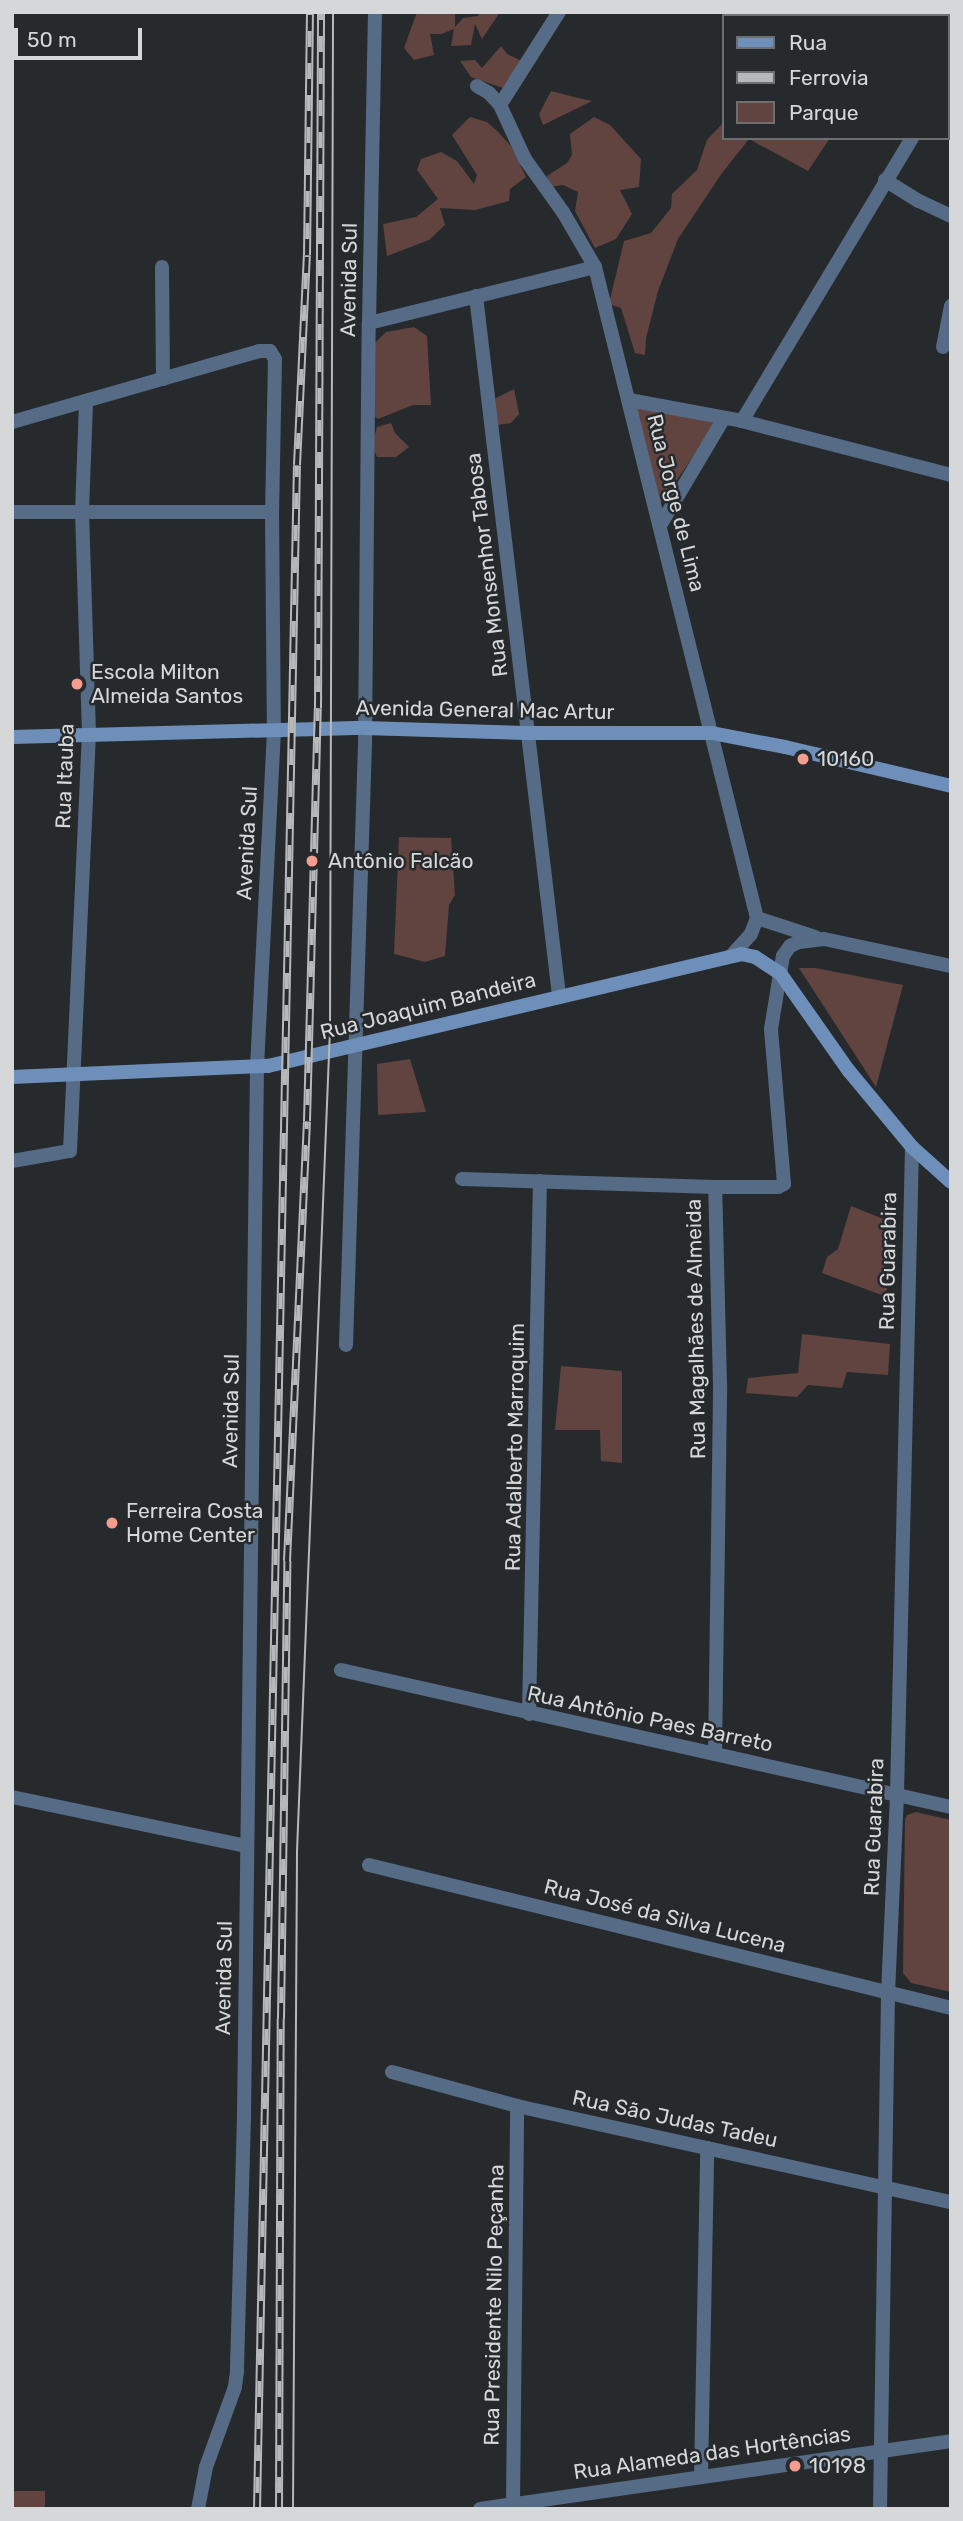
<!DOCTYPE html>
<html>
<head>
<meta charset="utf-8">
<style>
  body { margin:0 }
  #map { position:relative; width:963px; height:2521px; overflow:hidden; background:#272a2d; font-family:Rubik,sans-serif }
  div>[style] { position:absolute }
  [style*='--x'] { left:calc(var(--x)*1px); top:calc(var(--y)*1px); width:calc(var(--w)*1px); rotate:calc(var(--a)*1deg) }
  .green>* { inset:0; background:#61433f; transform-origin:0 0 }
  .minor>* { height:14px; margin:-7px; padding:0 7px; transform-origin:7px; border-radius:7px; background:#566b85 }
  .secondary>* { height:14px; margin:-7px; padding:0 7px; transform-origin:7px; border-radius:7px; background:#6e8fba }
  .tram>* { height:2px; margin:-1px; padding:0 1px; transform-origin:1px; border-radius:1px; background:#b6b8ba }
  .rail>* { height:8px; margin-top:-4px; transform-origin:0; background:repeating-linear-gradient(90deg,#272a2d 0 16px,#b6b8ba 0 32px); box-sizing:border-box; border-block:2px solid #b6b8ba }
  .dots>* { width:19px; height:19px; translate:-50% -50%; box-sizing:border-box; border:4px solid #272a2d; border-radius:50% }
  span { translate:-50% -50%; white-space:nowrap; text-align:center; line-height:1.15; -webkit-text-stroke:5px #272a2d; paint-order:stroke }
  .street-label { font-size:21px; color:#d5d7d9 }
  .poi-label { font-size:21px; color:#d5d7d9 }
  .left { translate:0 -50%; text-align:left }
  .frame { position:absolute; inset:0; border:14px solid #d5d7d9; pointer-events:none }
  .legend { position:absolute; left:722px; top:14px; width:228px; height:126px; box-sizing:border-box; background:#272a2d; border:2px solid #6d6f72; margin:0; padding:9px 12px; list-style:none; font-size:21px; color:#d5d7d9 }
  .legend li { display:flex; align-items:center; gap:14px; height:35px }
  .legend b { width:35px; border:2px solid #6d6f72 }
  .scale { position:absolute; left:14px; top:28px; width:128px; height:32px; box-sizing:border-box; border:4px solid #d5d7d9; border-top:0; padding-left:9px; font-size:21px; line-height:24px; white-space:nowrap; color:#d5d7d9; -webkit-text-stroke:5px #272a2d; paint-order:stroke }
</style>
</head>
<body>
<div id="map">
  <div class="green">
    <div style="clip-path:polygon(417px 12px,455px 12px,455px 27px,463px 18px,478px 16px,480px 12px,500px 12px,482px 39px,475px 24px,471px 45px,451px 46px,454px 29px,441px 34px,430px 34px,434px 55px,414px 60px,404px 48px)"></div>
    <div style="left:819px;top:12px;width:95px;height:5px"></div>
    <div style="clip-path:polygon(501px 46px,507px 54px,522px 61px,503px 88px,471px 77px,460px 61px,475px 60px,482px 68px)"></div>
    <div style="clip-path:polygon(551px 91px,574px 97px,592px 101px,543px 125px,539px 114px)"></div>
    <div style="clip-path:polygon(470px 117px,487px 122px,498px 132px,511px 146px,526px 177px,510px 189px,509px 201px,475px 210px,440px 208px,445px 225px,429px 240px,387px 256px,383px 224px,416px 217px,438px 199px,417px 170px,421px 159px,441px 152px,457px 161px,474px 184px,477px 175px,452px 135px)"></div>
    <div style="clip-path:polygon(594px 117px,610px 125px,641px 159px,639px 187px,620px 190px,632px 214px,616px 239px,595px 248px,575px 211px,578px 192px,563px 185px,549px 187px,547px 176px,567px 163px,572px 155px,570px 134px)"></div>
    <div style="clip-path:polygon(723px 123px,723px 138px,830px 138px,808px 171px,749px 139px,722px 173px,678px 239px,658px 291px,646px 338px,645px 355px,635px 353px,621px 308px,609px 304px,624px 241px,651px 233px,671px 208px,672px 194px,697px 170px,707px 140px)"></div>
    <div style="clip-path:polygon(414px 327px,427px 336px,431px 405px,413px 405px,378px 419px,371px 413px,371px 347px,386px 332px)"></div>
    <div style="clip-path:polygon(514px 389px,519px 414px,511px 423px,497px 425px,493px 409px,496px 398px)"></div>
    <div style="clip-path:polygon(636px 407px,718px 421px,660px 504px)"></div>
    <div style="clip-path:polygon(391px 423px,395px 433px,409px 447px,396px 457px,377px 457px,372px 445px,377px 427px)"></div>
    <div style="clip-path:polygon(399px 837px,451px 838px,455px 895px,449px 905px,445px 956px,425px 962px,394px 954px)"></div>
    <div style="clip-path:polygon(799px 968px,815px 968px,903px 985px,876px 1087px)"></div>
    <div style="clip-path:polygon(410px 1059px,426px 1112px,378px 1115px,377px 1064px)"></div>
    <div style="clip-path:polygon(851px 1206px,891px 1222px,886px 1250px,887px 1297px,822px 1273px,827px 1257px,838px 1249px)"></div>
    <div style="clip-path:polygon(802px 1334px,890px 1344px,888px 1375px,847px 1372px,842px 1388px,808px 1385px,797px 1397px,746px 1393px,748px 1378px,798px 1373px)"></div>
    <div style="clip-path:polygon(561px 1366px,622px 1371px,622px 1463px,601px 1461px,600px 1430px,555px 1430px)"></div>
    <div style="clip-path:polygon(916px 1812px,951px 1820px,951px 1992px,911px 1983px,903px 1973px,905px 1819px,907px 1815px)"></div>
    <div style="left:12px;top:2491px;width:33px;height:18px"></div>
  </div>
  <div class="minor">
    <div style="--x:947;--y:82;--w:6;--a:-51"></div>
    <div style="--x:477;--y:86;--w:14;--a:30"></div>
    <div style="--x:489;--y:93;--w:16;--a:47"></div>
    <div style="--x:500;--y:105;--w:60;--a:65.2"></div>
    <div style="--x:525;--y:159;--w:65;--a:54.4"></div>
    <div style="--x:563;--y:212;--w:64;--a:59.8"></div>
    <div style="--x:595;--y:267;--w:671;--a:76.03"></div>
    <div style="--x:757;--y:918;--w:17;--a:111"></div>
    <div style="--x:751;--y:934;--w:28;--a:132"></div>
    <div style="--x:500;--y:105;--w:110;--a:-57.6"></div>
    <div style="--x:885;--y:180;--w:40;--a:32"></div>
    <div style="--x:919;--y:201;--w:35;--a:25"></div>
    <div style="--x:162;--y:267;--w:112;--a:89.5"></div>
    <div style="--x:476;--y:296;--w:704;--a:83.23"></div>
    <div style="--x:369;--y:323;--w:233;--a:-13.9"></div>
    <div style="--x:943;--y:347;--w:42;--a:-79"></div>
    <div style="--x:629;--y:400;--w:115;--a:10.5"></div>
    <div style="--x:742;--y:421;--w:216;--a:14.5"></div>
    <div style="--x:742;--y:421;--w:330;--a:-59"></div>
    <div style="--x:12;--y:422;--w:257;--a:-16"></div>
    <div style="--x:259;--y:351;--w:11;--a:0"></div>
    <div style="--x:270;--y:351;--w:9;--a:58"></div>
    <div style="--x:275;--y:359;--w:153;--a:91.1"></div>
    <div style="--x:272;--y:512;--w:219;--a:89.5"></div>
    <div style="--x:274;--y:731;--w:336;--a:92.9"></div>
    <div style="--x:257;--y:1067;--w:1050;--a:90.71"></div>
    <div style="--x:244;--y:2117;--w:255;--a:91.6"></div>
    <div style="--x:237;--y:2372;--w:15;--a:98"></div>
    <div style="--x:235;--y:2387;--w:85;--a:109.9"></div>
    <div style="--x:206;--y:2467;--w:43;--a:100.8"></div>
    <div style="--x:12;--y:512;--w:260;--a:0"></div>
    <div style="--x:661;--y:524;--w:123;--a:-59.3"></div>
    <div style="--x:757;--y:918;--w:61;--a:18.1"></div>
    <div style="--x:12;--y:1161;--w:59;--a:-9.8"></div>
    <div style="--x:70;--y:1151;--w:417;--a:-87.4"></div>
    <div style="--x:89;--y:734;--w:222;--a:-91.8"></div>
    <div style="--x:82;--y:512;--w:110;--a:-87.9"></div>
    <div style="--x:462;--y:1179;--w:253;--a:1.8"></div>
    <div style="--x:346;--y:1345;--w:600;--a:-88.19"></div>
    <div style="--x:365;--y:745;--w:422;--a:-89.5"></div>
    <div style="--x:369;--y:323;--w:311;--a:-88.9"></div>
    <div style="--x:341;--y:1670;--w:625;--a:12.66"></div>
    <div style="--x:529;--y:1714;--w:533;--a:-88.82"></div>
    <div style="--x:715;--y:1754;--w:369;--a:-89.2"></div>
    <div style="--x:720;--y:1385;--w:198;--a:-91.4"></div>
    <div style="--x:715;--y:1187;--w:63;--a:0"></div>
    <div style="--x:778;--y:1187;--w:7;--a:-27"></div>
    <div style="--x:784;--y:1184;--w:156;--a:-94.8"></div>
    <div style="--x:771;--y:1029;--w:74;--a:-80.7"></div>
    <div style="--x:783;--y:956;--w:12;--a:-55"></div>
    <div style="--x:790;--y:946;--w:10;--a:-24"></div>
    <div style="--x:799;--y:942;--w:25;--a:-7"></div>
    <div style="--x:824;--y:939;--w:130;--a:12"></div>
    <div style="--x:12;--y:1797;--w:240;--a:11.8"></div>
    <div style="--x:369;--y:1865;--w:599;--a:13.8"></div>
    <div style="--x:392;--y:2072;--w:130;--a:15.2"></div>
    <div style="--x:517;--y:2106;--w:444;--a:12.5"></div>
    <div style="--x:701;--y:2475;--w:327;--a:-88.9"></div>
    <div style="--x:513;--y:2504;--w:398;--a:-89.4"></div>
    <div style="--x:480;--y:2509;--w:476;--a:-8.2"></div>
    <div style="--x:880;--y:2509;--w:516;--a:-89.11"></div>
    <div style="--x:888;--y:1993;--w:199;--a:-87.4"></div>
    <div style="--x:897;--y:1794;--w:647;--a:-88.67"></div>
  </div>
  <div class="secondary">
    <div style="--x:12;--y:737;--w:353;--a:-1.5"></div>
    <div style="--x:365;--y:728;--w:163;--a:1.8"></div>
    <div style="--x:528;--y:733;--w:184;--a:0"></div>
    <div style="--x:712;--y:733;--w:74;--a:10.9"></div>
    <div style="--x:785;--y:747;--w:171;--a:13.2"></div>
    <div style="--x:12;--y:1077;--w:256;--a:-2.5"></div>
    <div style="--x:268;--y:1066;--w:486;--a:-13.3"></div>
    <div style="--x:741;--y:954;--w:14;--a:12"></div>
    <div style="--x:755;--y:957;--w:30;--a:33"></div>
    <div style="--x:780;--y:973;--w:120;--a:54.9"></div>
    <div style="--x:849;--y:1071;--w:99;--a:50.3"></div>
    <div style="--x:912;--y:1147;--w:52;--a:41.9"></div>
  </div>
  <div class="tram">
    <div style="--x:293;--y:2509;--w:658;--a:-89.65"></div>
    <div style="--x:297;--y:1851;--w:821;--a:-87.7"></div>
    <div style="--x:330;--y:1031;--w:1019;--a:-89.83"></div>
  </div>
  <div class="rail">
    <div style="--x:257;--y:2509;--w:2044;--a:-88.88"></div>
    <div style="--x:297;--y:465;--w:210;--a:-87.3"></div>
    <div style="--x:307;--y:255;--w:243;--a:-89.3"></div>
    <div style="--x:279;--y:2509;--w:490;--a:-89.8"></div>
    <div style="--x:281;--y:2019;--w:458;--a:-89.2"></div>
    <div style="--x:287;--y:1561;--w:440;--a:-87.4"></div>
    <div style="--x:307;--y:1121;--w:413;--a:-88.5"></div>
    <div style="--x:318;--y:708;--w:696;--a:-89.75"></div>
  </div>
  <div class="dots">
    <div style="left:77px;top:684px;background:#f59c90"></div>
    <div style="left:803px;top:759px;background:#f59c90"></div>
    <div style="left:312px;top:861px;background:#f59c90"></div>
    <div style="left:112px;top:1523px;background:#f59c90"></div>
    <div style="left:795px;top:2466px;background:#f59c90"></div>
  </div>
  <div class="street-label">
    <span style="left:349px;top:280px;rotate:-89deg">Avenida Sul</span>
    <span style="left:676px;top:503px;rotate:76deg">Rua Jorge de Lima</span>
    <span style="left:487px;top:565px;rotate:-97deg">Rua Monsenhor Tabosa</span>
    <span style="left:485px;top:710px;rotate:1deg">Avenida General Mac Artur</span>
    <span style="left:65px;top:776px;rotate:-88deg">Rua Itauba</span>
    <span style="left:247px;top:843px;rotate:-87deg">Avenida Sul</span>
    <span style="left:428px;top:1006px;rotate:-14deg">Rua Joaquim Bandeira</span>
    <span style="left:888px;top:1261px;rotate:-89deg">Rua Guarabira</span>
    <span style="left:696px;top:1329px;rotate:-91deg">Rua Magalhães de Almeida</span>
    <span style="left:231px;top:1411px;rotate:-89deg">Avenida Sul</span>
    <span style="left:515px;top:1447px;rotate:-89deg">Rua Adalberto Marroquim</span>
    <span style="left:650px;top:1719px;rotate:12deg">Rua Antônio Paes Barreto</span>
    <span style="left:874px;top:1827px;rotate:-88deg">Rua Guarabira</span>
    <span style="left:665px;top:1916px;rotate:14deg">Rua José da Silva Lucena</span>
    <span style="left:224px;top:1978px;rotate:-89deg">Avenida Sul</span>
    <span style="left:675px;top:2119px;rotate:12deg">Rua São Judas Tadeu</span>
    <span style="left:494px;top:2305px;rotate:-89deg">Rua Presidente Nilo Peçanha</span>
    <span style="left:712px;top:2453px;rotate:-8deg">Rua Alameda das Hortências</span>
  </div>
  <div class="poi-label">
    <span class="left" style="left:91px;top:684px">Escola Milton<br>Almeida Santos</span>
    <span class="left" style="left:817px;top:759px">10160</span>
    <span class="left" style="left:328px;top:861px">Antônio Falcão</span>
    <span class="left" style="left:126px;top:1523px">Ferreira Costa<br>Home Center</span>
    <span class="left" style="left:809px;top:2466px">10198</span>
  </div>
  <div class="frame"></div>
  <ul class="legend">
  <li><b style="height:9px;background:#6e8fba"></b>Rua</li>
  <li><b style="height:9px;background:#b6b8ba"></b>Ferrovia</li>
  <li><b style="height:19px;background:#61433f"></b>Parque</li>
  </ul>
  <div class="scale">50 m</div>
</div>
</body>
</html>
